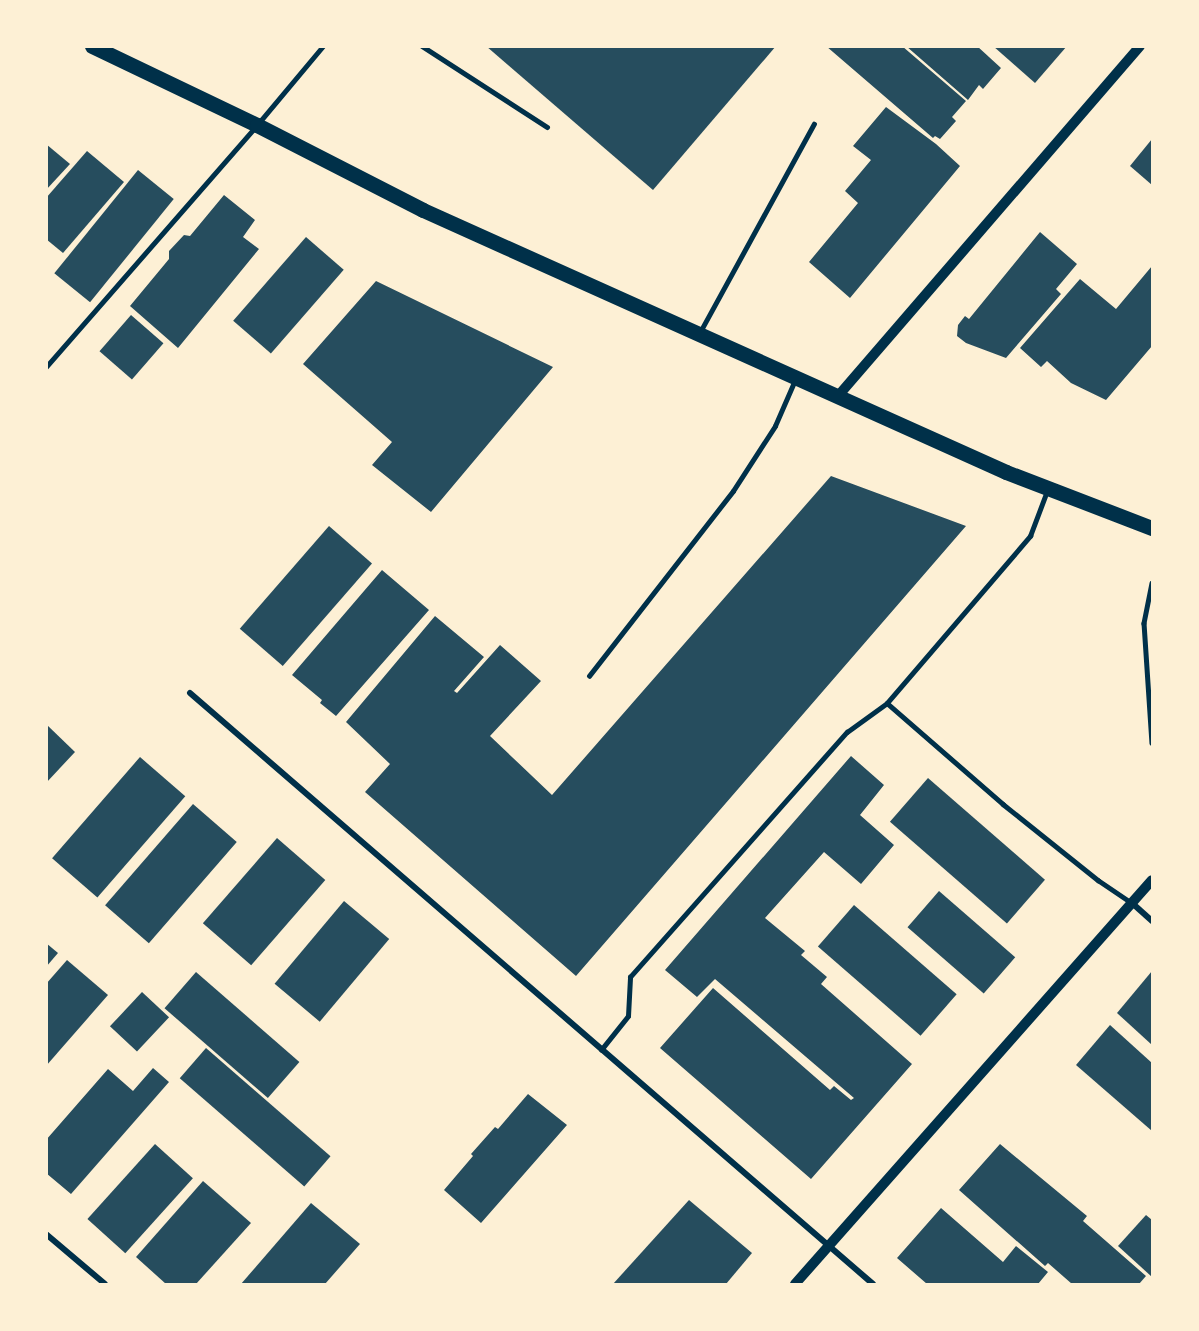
<!DOCTYPE html>
<html>
<head>
<meta charset="utf-8">
<style>
  body { margin:0 }
  #map { position:relative; width:1199px; height:1331px; overflow:hidden; background:#fdf0d5; font-family:Cabin,sans-serif }
  div>[style] { position:absolute }
  [style*='--x'] { left:calc(var(--x)*1px); top:calc(var(--y)*1px); width:calc(var(--w)*1px); rotate:calc(var(--a)*1deg) }
  .building>* { inset:0; background:#264d5e; transform-origin:0 0 }
  .service>* { height:4.5px; margin:-2.25px; padding:0 2.25px; transform-origin:2.25px; border-radius:2.25px; background:#003049 }
  .minor>* { height:6px; margin:-3px; padding:0 3px; transform-origin:3px; border-radius:3px; background:#003049 }
  .tertiary>* { height:10px; margin:-5px; padding:0 5px; transform-origin:5px; border-radius:5px; background:#003049 }
  .primary>* { height:15px; margin:-7.5px; padding:0 7.5px; transform-origin:7.5px; border-radius:7.5px; background:#003049 }
  span { translate:-50% -50%; white-space:nowrap; text-align:center; line-height:1.15; -webkit-text-stroke:6px #fdf0d5; paint-order:stroke }
  .frame { position:absolute; inset:0; border:48px solid #fdf0d5; pointer-events:none }
</style>
</head>
<body>
<div id="map">
  <div class="building">
    <div style="clip-path:polygon(486px 46px,776px 46px,653px 190px)"></div>
    <div style="clip-path:polygon(826px 46px,902px 46px,966px 101px,952px 117px,956px 121px,940px 139px,935px 136px,933px 138px)"></div>
    <div style="clip-path:polygon(906px 46px,977px 46px,1001px 68px,983px 89px,979px 85px,968px 100px)"></div>
    <div style="clip-path:polygon(993px 46px,1067px 46px,1035px 83px)"></div>
    <div style="clip-path:polygon(886px 107px,936px 144px,960px 166px,850px 298px,809px 262px,858px 203px,845px 191px,871px 160px,853px 146px)"></div>
    <div style="clip-path:polygon(1152px 139px,1152px 185px,1130px 166px)"></div>
    <div style="clip-path:polygon(46px 144px,70px 164px,46px 190px)"></div>
    <div style="clip-path:polygon(87px 151px,124px 182px,63px 253px,46px 239px,46px 198px)"></div>
    <div style="left:138px;top:170px;width:46px;height:133px;rotate:39deg"></div>
    <div style="clip-path:polygon(224px 195px,255px 220px,243px 237px,259px 249px,178px 348px,130px 306px,169px 259px,169px 251px,184px 235px,190px 236px)"></div>
    <div style="clip-path:polygon(1040px 232px,1077px 264px,1056px 289px,1061px 294px,1006px 358px,966px 343px,957px 336px,958px 325px,965px 316px,969px 319px)"></div>
    <div style="left:306px;top:237px;width:50px;height:111px;rotate:41deg"></div>
    <div style="clip-path:polygon(1152px 266px,1152px 346px,1106px 400px,1071px 383px,1047px 361px,1041px 367px,1020px 348px,1080px 279px,1116px 309px)"></div>
    <div style="clip-path:polygon(376px 281px,553px 367px,431px 512px,372px 465px,392px 442px,303px 364px)"></div>
    <div style="left:131px;top:315px;width:43px;height:48px;rotate:41deg"></div>
    <div style="clip-path:polygon(831px 476px,966px 526px,576px 976px,365px 792px,390px 764px,346px 722px,435px 616px,484px 657px,454px 691px,457px 693px,500px 645px,541px 681px,490px 736px,552px 795px)"></div>
    <div style="left:329px;top:526px;width:57px;height:136px;rotate:41deg"></div>
    <div style="clip-path:polygon(382px 570px,429px 610px,336px 716px,320px 703px,322px 700px,292px 675px)"></div>
    <div style="clip-path:polygon(46px 724px,75px 752px,46px 783px)"></div>
    <div style="clip-path:polygon(851px 756px,884px 785px,860px 815px,894px 845px,861px 884px,824px 852px,765px 918px,805px 951px,801px 955px,827px 977px,821px 984px,912px 1064px,811px 1179px,660px 1048px,713px 988px,830px 1090px,834px 1086px,851px 1100px,854px 1098px,715px 979px,697px 997px,665px 970px)"></div>
    <div style="left:140px;top:757px;width:60px;height:134px;rotate:41deg"></div>
    <div style="left:928px;top:778px;width:155px;height:58px;rotate:41deg"></div>
    <div style="left:193px;top:804px;width:58px;height:134px;rotate:41deg"></div>
    <div style="left:277px;top:838px;width:64px;height:113px;rotate:41deg"></div>
    <div style="left:939px;top:891px;width:101px;height:48px;rotate:41deg"></div>
    <div style="left:344px;top:901px;width:59px;height:108px;rotate:40deg"></div>
    <div style="left:854px;top:905px;width:136px;height:55px;rotate:41deg"></div>
    <div style="clip-path:polygon(46px 943px,58px 953px,46px 967px)"></div>
    <div style="clip-path:polygon(67px 960px,108px 995px,46px 1066px,46px 984px)"></div>
    <div style="clip-path:polygon(1152px 971px,1152px 1045px,1117px 1013px)"></div>
    <div style="left:196px;top:972px;width:137px;height:48px;rotate:41deg"></div>
    <div style="left:142px;top:992px;width:37px;height:47px;rotate:43deg"></div>
    <div style="clip-path:polygon(1110px 1025px,1152px 1063px,1152px 1131px,1076px 1065px)"></div>
    <div style="left:206px;top:1048px;width:165px;height:40px;rotate:41deg"></div>
    <div style="clip-path:polygon(153px 1068px,169px 1082px,71px 1194px,46px 1173px,46px 1140px,108px 1069px,133px 1091px)"></div>
    <div style="clip-path:polygon(528px 1094px,567px 1125px,481px 1223px,444px 1190px,473px 1156px,471px 1154px,495px 1127px,498px 1129px)"></div>
    <div style="left:155px;top:1144px;width:51px;height:101px;rotate:42deg"></div>
    <div style="clip-path:polygon(1000px 1144px,1087px 1216px,1083px 1221px,1146px 1276px,1139px 1284px,1072px 1284px,1048px 1263px,1045px 1266px,959px 1190px)"></div>
    <div style="clip-path:polygon(203px 1181px,251px 1223px,196px 1284px,166px 1284px,136px 1257px)"></div>
    <div style="clip-path:polygon(689px 1200px,752px 1253px,726px 1284px,613px 1284px)"></div>
    <div style="clip-path:polygon(311px 1203px,360px 1244px,325px 1284px,241px 1284px)"></div>
    <div style="clip-path:polygon(941px 1208px,1003px 1262px,1016px 1246px,1048px 1272px,1038px 1284px,927px 1284px,897px 1258px)"></div>
    <div style="clip-path:polygon(1146px 1215px,1152px 1220px,1152px 1277px,1118px 1246px)"></div>
  </div>
  <div class="service">
    <div style="--x:422;--y:46;--w:149;--a:32.9"></div>
    <div style="--x:700;--y:332;--w:237;--a:-61.3"></div>
    <div style="--x:46;--y:367;--w:321;--a:-48.9"></div>
    <div style="--x:257;--y:125;--w:103;--a:-50.1"></div>
    <div style="--x:1152;--y:583;--w:41;--a:101.3"></div>
    <div style="--x:1144;--y:623;--w:120;--a:86.2"></div>
    <div style="--x:589;--y:676;--w:234;--a:-52.1"></div>
    <div style="--x:733;--y:491;--w:77;--a:-57.1"></div>
    <div style="--x:775;--y:426;--w:50;--a:-66.5"></div>
    <div style="--x:887;--y:703;--w:154;--a:41"></div>
    <div style="--x:1003;--y:804;--w:122;--a:38.7"></div>
    <div style="--x:1098;--y:880;--w:41;--a:34.1"></div>
    <div style="--x:601;--y:1050;--w:43;--a:-51.5"></div>
    <div style="--x:628;--y:1016;--w:39;--a:-87"></div>
    <div style="--x:630;--y:977;--w:327;--a:-48.5"></div>
    <div style="--x:847;--y:732;--w:49;--a:-35.9"></div>
    <div style="--x:887;--y:703;--w:220;--a:-49.4"></div>
    <div style="--x:1030;--y:536;--w:48;--a:-69.3"></div>
  </div>
  <div class="minor">
    <div style="--x:190;--y:693;--w:903;--a:40.87"></div>
    <div style="--x:1132;--y:903;--w:27;--a:42"></div>
    <div style="--x:46;--y:1234;--w:77;--a:40.3"></div>
  </div>
  <div class="tertiary">
    <div style="--x:838;--y:396;--w:462;--a:-49.2"></div>
    <div style="--x:795;--y:1284;--w:539;--a:-48.53"></div>
  </div>
  <div class="primary">
    <div style="--x:92;--y:46;--w:183;--a:25.6"></div>
    <div style="--x:257;--y:125;--w:186;--a:27.1"></div>
    <div style="--x:423;--y:210;--w:639;--a:24.2"></div>
    <div style="--x:1006;--y:472;--w:156;--a:21"></div>
  </div>
  <div class="frame"></div>
</div>
</body>
</html>
